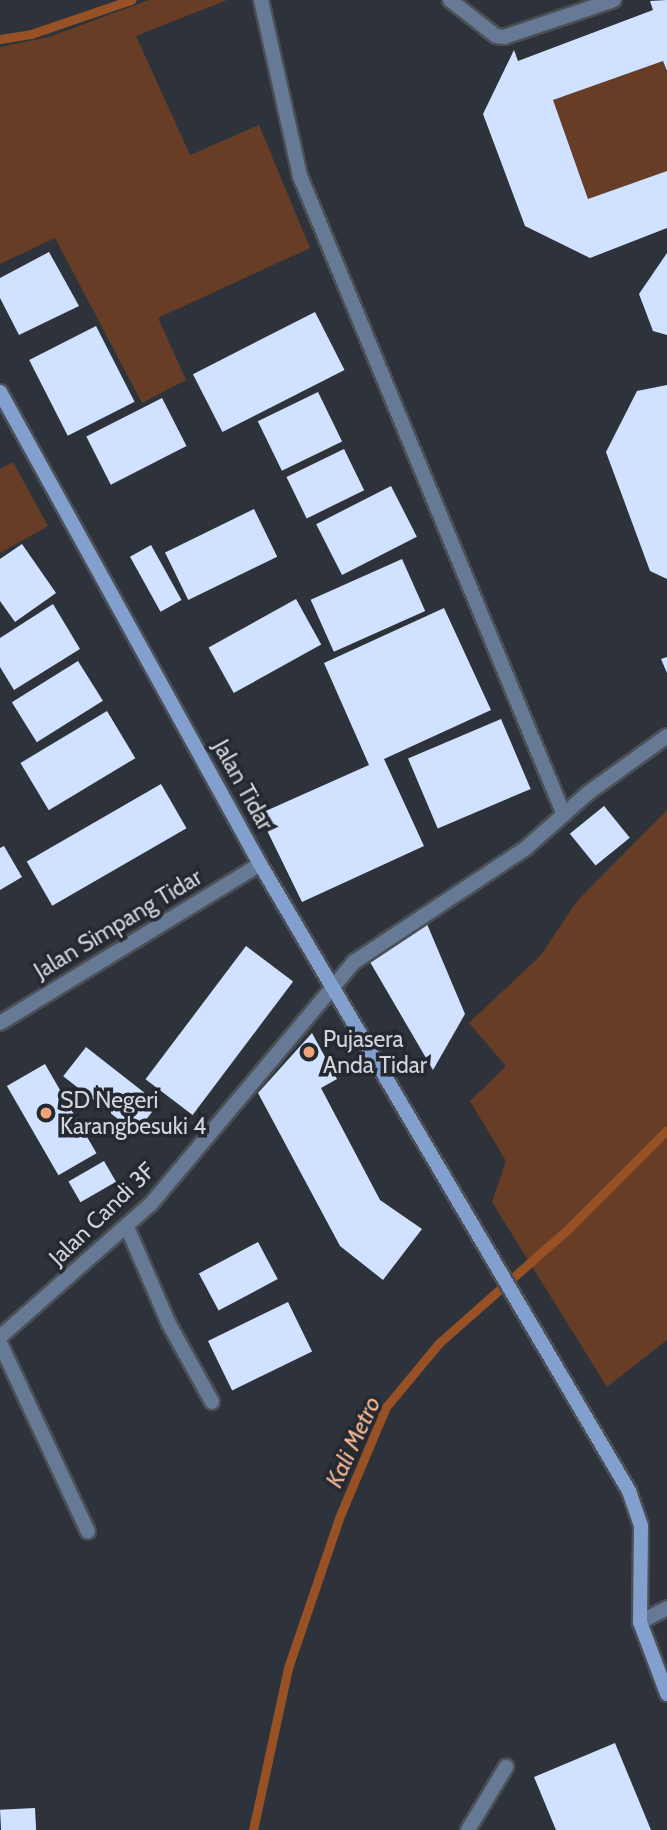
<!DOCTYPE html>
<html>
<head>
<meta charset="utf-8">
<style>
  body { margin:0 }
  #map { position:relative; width:667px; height:1830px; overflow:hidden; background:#2e333b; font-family:Cabin,sans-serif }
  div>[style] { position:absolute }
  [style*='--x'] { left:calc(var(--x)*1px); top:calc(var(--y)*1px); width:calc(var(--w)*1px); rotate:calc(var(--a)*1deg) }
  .green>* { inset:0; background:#673d26 }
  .stream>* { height:9px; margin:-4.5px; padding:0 4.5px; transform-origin:4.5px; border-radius:4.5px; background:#985125 }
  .building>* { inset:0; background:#d0e2ff; transform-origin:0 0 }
  .roads { filter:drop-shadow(2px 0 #4b5057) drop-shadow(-2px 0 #4b5057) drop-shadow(0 2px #4b5057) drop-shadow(0 -2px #4b5057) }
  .service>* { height:14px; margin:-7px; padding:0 7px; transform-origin:7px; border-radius:7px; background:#667995 }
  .minor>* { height:14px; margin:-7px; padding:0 7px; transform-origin:7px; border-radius:7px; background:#667995 }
  .secondary>* { height:14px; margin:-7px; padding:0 7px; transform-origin:7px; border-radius:7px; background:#829fcd }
  .dots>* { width:19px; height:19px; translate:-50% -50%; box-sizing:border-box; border:4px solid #242931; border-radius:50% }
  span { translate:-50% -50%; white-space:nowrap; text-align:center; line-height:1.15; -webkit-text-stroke:7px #242931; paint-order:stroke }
  .street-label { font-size:23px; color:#d1d4d9 }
  .poi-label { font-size:23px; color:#d1d4d9 }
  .left { translate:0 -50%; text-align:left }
  .water-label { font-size:24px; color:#f4b796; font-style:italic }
</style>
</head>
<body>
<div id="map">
  <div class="green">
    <div style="clip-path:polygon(149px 0,227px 0,136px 36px,190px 155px,259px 125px,310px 248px,158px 318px,186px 380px,142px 403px,55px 238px,0 264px,0 47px,49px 37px)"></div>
    <div style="clip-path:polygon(663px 61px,667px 72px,667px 171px,588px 199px,553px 100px)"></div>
    <div style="clip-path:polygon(13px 462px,48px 526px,0 553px,0 469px)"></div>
    <div style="clip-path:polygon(667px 810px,667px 1340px,607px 1387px,492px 1202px,506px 1161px,470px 1101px,506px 1066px,469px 1023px,541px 955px,577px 901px)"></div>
  </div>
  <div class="stream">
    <div style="--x:0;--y:39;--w:31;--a:-9"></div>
    <div style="--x:31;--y:34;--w:106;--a:-18.8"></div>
    <div style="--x:253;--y:1830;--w:166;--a:-77.8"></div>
    <div style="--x:288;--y:1668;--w:158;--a:-71.2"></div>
    <div style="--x:339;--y:1518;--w:121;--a:-67.1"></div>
    <div style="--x:386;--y:1407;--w:83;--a:-50.4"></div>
    <div style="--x:439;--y:1343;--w:175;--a:-41.5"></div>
    <div style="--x:570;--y:1227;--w:137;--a:-45"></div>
  </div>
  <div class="building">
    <div style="clip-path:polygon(667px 0,667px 71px,663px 61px,553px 100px,588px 199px,667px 171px,667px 228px,590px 258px,525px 226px,483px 114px,514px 50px,518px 61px,653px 10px,650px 1px)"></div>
    <div style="clip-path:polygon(49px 252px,79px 306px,19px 335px,0 298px,0 278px)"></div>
    <div style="clip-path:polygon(667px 253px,667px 335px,653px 331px,639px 294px)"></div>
    <div style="left:315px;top:312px;width:65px;height:137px;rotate:63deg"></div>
    <div style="left:96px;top:326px;width:85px;height:75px;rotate:63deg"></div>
    <div style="clip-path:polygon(667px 385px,667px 579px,650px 571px,606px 452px,637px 391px)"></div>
    <div style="left:318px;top:392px;width:55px;height:67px;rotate:64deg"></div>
    <div style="left:162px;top:398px;width:54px;height:85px;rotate:63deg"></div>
    <div style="left:344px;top:449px;width:46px;height:64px;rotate:64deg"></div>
    <div style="left:391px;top:486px;width:57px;height:84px;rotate:63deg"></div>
    <div style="left:254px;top:509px;width:53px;height:99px;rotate:64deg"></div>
    <div style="clip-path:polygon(22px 544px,56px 593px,15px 622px,0 601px,0 559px)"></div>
    <div style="left:151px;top:545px;width:63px;height:24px;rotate:61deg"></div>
    <div style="left:402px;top:559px;width:57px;height:100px;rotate:66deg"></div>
    <div style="left:296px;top:599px;width:52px;height:100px;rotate:61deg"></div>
    <div style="clip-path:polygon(53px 604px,80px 649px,14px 690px,0 667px,0 638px)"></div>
    <div style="clip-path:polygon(444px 608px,491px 710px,384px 759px,424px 846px,302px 902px,259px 814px,369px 765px,324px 663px)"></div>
    <div style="clip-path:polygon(667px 657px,667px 673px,661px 659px)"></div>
    <div style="left:78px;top:661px;width:47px;height:78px;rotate:58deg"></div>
    <div style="left:107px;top:711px;width:55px;height:101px;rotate:59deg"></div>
    <div style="left:501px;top:719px;width:76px;height:101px;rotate:67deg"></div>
    <div style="left:161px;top:784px;width:51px;height:155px;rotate:60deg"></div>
    <div style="left:604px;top:806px;width:41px;height:44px;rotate:51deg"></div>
    <div style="clip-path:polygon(4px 846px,22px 877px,0 890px,0 848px)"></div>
    <div style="clip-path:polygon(427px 924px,465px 1014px,433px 1070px,370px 962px)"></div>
    <div style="left:246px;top:946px;width:59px;height:167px;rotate:37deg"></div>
    <div style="clip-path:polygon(312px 1033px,337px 1079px,321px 1088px,380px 1200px,422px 1229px,383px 1280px,340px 1246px,258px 1093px)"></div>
    <div style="left:86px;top:1047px;width:92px;height:37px;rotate:38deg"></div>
    <div style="left:45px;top:1064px;width:103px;height:44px;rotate:60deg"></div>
    <div style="left:104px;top:1161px;width:24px;height:41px;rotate:60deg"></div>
    <div style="left:258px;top:1242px;width:42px;height:67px;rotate:62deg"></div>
    <div style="left:288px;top:1302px;width:55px;height:89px;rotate:64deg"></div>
    <div style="clip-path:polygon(615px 1743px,651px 1830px,556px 1830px,534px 1777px)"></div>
    <div style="left:35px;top:1808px;width:22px;height:35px;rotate:87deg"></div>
  </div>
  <div class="roads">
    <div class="service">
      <div style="--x:450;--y:0;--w:58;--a:38"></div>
      <div style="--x:496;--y:36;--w:8;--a:7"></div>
      <div style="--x:504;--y:37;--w:116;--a:-18.6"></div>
    </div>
    <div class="minor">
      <div style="--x:261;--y:0;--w:180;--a:77.5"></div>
      <div style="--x:300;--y:176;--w:691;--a:67.55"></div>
      <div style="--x:0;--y:1023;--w:305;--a:-31.4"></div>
      <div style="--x:127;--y:1227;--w:106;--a:66.6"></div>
      <div style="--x:169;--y:1324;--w:89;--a:61.1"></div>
      <div style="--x:0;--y:1337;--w:201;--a:-41.4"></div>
      <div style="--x:151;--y:1204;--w:316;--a:-50"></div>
      <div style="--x:354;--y:962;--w:206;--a:-33.5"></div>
      <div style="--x:526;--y:848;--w:83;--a:-41.6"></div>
      <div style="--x:588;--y:793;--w:97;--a:-35.8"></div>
      <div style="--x:0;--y:1343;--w:208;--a:65"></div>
      <div style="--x:640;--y:1622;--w:30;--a:-27"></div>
      <div style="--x:468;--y:1830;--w:74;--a:-58.9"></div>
    </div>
    <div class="secondary">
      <div style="--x:0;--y:392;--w:539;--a:61.15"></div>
      <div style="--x:260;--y:864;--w:728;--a:59.52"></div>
      <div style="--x:629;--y:1491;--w:37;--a:71"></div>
      <div style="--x:641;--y:1526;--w:96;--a:90.6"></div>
      <div style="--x:640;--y:1622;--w:77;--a:69.4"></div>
    </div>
  </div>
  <div class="dots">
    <div style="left:309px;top:1052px;background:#f0a378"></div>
    <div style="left:46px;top:1113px;background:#f0a378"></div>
  </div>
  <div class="street-label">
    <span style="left:243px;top:785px;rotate:61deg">Jalan Tidar</span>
    <span style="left:118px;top:924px;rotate:-31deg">Jalan Simpang Tidar</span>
    <span style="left:102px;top:1214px;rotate:-44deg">Jalan Candi 3F</span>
  </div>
  <div class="poi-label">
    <span class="left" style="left:323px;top:1052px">Pujasera<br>Anda Tidar</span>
    <span class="left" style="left:60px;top:1113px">SD Negeri<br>Karangbesuki 4</span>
  </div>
  <div class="water-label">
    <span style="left:353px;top:1442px;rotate:-65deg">Kali Metro</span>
  </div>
</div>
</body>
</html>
